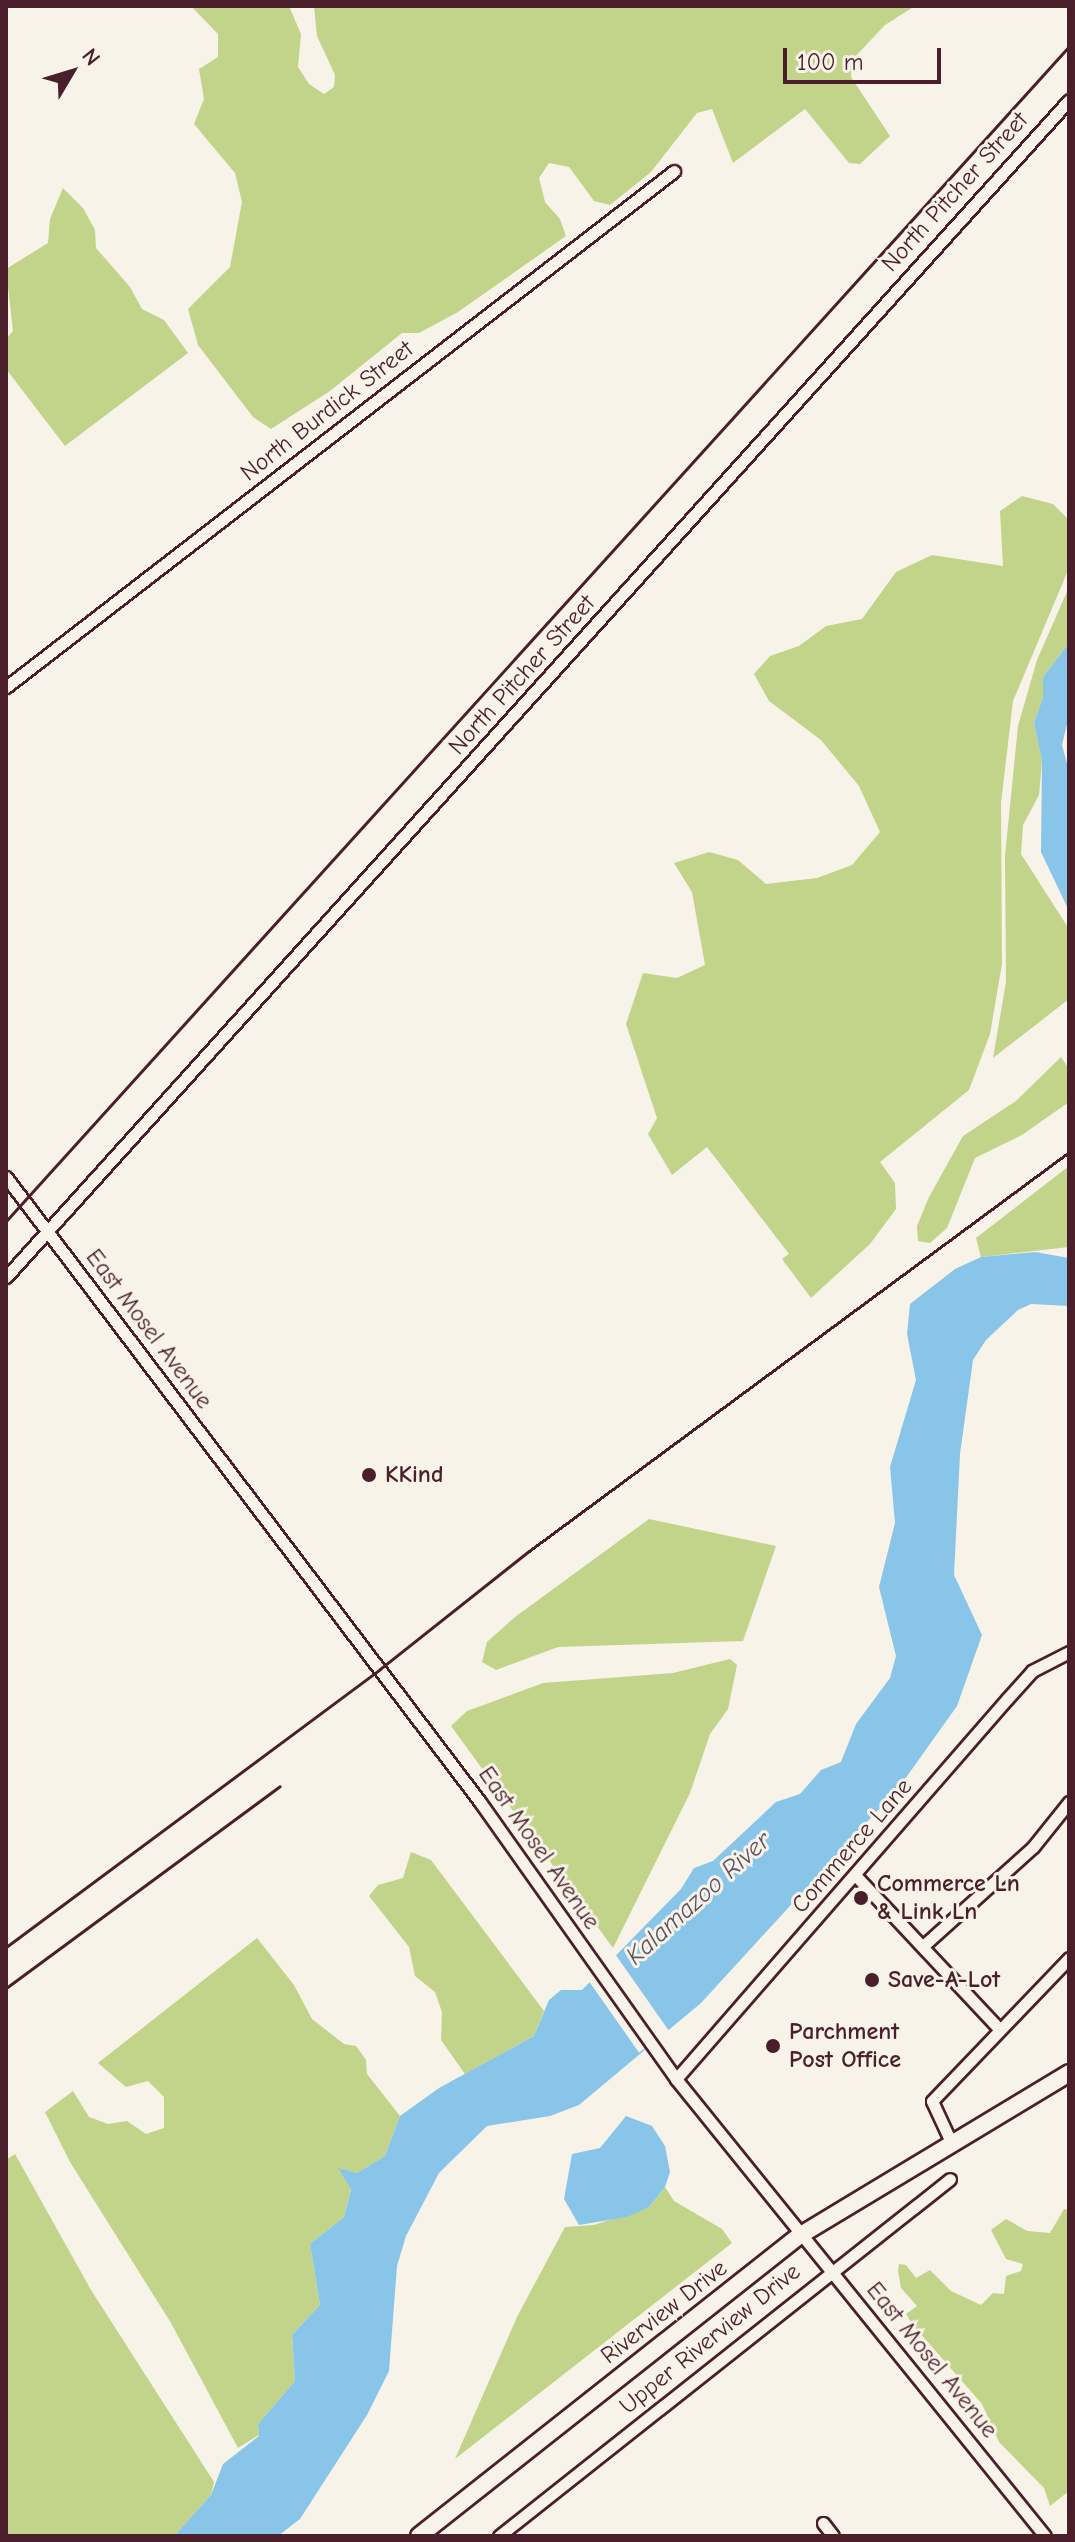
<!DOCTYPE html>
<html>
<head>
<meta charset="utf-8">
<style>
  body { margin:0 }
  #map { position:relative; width:1075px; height:2542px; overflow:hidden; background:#f7f3e8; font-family:"Comic Neue",sans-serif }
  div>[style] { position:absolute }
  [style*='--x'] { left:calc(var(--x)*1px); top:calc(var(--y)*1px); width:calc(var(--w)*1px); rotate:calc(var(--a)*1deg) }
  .green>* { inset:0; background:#c1d489 }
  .water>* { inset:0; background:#89c5e9 }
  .pier>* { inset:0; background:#f7f3e8; transform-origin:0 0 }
  .roads { filter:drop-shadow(2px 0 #4a1f2b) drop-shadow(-2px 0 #4a1f2b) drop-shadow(0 2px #4a1f2b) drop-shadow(0 -2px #4a1f2b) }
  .street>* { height:11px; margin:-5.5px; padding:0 5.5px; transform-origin:5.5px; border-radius:5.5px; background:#f7f3e8 }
  .secondary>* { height:16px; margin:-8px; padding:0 8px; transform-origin:8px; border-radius:8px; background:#f7f3e8 }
  .rail>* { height:3px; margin:-1.5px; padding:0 1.5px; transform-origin:1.5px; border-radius:1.5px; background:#4a1f2b }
  .dots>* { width:22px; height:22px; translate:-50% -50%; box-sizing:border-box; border:4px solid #f7f3e8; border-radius:50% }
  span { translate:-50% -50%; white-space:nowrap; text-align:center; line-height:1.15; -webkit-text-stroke:6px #f7f3e8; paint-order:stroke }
  .street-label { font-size:24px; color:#4a1f2b }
  .poi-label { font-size:24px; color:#4a1f2b; font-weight:700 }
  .left { translate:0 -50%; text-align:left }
  .water-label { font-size:26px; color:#5d5164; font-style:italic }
  .frame { position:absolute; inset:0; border:8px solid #4a1f2b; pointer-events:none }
  .north { position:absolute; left:32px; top:32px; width:80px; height:80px; -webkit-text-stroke:6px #f7f3e8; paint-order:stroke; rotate:52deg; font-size:22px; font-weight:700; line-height:32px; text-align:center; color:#4a1f2b }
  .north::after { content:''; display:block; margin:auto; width:28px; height:36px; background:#4a1f2b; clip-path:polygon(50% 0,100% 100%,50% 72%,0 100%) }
  .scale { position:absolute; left:783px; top:48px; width:158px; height:36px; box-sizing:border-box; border:4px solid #4a1f2b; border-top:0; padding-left:10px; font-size:24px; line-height:28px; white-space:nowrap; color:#4a1f2b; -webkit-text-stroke:6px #f7f3e8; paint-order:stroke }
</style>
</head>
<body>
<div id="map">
  <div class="green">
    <div style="clip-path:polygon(191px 6px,289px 6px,301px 34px,298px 67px,309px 84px,324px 94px,334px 87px,335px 75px,317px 36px,314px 6px,915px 6px,885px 25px,852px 60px,851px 77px,890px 136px,860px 164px,849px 163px,805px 109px,733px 163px,712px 109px,697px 113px,651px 172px,610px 205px,594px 201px,569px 167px,549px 163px,539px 178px,545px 202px,560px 219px,566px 236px,458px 312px,419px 333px,402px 333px,330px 391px,271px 429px,253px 417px,198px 345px,188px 309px,230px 267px,242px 202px,235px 173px,194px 124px,204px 99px,199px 69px,218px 57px,218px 34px)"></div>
    <div style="clip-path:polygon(63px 188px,83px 208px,95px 230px,96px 248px,130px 287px,142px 309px,164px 320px,188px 353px,65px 446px,6px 369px,6px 339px,13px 331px,6px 269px,48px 243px,50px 219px)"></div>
    <div style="clip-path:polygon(1022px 496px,1053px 504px,1069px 520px,1069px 568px,1013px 701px,1001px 803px,1002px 964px,990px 1034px,969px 1090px,880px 1162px,895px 1183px,896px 1209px,870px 1244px,811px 1298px,782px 1259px,789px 1254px,707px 1147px,672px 1175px,648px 1134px,657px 1118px,626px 1024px,643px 973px,677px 978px,705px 965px,692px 892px,674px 863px,709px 852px,738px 860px,766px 884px,817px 878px,852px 865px,880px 832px,859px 786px,821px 740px,769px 701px,754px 674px,770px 656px,799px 646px,826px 626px,862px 619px,896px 572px,932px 555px,1003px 566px,1000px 511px)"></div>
    <div style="clip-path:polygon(1069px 587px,1069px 643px,1043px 677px,1043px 697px,1034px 723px,1042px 761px,1039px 795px,1023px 825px,1021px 854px,1069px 929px,1069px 999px,993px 1058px,1006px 982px,1005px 856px,1018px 726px,1037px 660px)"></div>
    <div style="clip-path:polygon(1061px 1057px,1069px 1069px,1069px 1102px,1022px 1135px,975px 1158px,947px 1228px,930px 1243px,918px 1241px,917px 1226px,929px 1197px,963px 1136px,1016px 1101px)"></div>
    <div style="clip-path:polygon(1069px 1166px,1069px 1247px,981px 1257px,976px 1238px)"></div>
    <div style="clip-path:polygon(649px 1519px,776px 1546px,743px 1641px,558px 1647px,496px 1670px,482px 1662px,487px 1642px,515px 1617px)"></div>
    <div style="clip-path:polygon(730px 1659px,737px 1665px,728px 1709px,710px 1734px,690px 1793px,613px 1948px,451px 1726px,467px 1711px,543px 1683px,673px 1673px)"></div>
    <div style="clip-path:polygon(411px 1852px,431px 1860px,544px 2011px,534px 2036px,465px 2074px,441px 2040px,442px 2012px,435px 1992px,415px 1976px,409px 1947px,369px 1896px,378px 1885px,403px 1878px)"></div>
    <div style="clip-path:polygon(257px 1938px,294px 1985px,312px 2019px,344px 2044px,356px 2046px,366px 2060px,367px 2074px,400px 2116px,385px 2156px,357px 2173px,339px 2169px,351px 2188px,344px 2217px,310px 2244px,320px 2305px,292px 2335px,295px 2381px,258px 2424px,259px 2435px,238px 2448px,171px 2323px,70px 2162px,45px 2112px,73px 2091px,89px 2117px,108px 2124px,127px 2121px,146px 2134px,164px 2128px,164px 2097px,148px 2081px,126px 2087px,98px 2063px)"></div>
    <div style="clip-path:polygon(15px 2154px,91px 2290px,214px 2482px,211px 2495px,174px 2536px,6px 2536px,6px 2160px)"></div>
    <div style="clip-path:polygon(665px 2187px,674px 2201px,722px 2229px,732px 2243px,455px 2459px,517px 2317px,565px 2227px,594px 2225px,649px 2207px)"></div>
    <div style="clip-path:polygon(1064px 2209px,1069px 2210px,1069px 2491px,1050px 2506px,1044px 2488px,999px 2442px,982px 2404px,912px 2324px,906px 2314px,917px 2306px,901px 2288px,898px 2271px,899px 2264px,906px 2265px,916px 2278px,930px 2270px,951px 2291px,981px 2305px,993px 2293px,1004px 2294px,1006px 2276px,1021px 2271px,1023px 2264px,1006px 2259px,991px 2230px,1006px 2219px,1027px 2231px,1050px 2233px)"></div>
  </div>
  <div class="water">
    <div style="clip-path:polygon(1069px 643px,1069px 716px,1062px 745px,1069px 771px,1069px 911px,1041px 852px,1042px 761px,1034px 723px,1043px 697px,1043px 677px)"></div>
    <div style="clip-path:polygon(1035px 1252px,1069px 1258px,1069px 1306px,1031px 1304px,1018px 1310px,986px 1340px,973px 1360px,960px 1454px,954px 1575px,982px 1635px,957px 1706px,900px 1786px,701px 2003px,579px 2105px,550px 2116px,487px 2126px,439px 2173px,406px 2236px,397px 2266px,389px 2371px,367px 2415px,300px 2519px,278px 2536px,174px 2536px,211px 2495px,223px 2464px,259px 2436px,258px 2424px,295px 2381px,292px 2335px,320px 2305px,310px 2244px,344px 2217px,351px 2189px,338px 2168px,357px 2173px,385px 2156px,400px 2116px,439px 2088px,534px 2036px,549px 2000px,561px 1990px,582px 1990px,681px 1889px,694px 1868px,713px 1861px,776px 1802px,800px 1794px,821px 1770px,841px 1762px,856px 1724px,890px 1678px,896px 1656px,879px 1587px,895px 1523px,890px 1467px,916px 1380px,907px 1334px,910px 1304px,955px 1269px,981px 1257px)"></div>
    <div style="clip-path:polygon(626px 2116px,652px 2126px,665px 2146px,670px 2172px,665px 2187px,649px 2207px,627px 2217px,579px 2225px,564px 2199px,572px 2154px,600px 2148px)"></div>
  </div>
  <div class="pier">
    <div style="left:613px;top:1951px;width:98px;height:37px;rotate:55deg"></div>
  </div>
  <div class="roads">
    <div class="street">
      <div style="--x:6;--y:687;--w:844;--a:-37.68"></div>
      <div style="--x:6;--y:1177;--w:784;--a:52.82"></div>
      <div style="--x:480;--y:1802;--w:339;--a:54.7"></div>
      <div style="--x:676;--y:2079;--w:587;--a:51.08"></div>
      <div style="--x:6;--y:1277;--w:1586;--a:-47.91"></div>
      <div style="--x:856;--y:1876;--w:209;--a:46.9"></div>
      <div style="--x:923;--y:1946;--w:148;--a:-42"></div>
      <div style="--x:1033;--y:1847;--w:58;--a:-51.3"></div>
      <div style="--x:676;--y:2079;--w:504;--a:-48.94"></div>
      <div style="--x:1007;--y:1699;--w:38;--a:-48"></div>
      <div style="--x:1032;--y:1671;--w:42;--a:-27.2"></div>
      <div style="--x:951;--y:2142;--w:45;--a:-114.9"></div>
      <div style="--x:932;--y:2101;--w:198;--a:-46.2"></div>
      <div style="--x:823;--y:2523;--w:16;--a:52"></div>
      <div style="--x:499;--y:2536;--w:575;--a:-38.36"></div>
    </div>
    <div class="secondary">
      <div style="--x:419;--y:2536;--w:484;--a:-38.3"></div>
      <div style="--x:799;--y:2236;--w:315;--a:-31.1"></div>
    </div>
  </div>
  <div class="rail">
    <div style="--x:6;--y:1221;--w:1584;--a:-47.86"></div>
    <div style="--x:6;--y:1947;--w:466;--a:-36.6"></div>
    <div style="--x:380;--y:1669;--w:190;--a:-38.4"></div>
    <div style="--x:529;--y:1551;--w:671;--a:-36.46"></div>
    <div style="--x:6;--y:1988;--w:340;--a:-36.4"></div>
  </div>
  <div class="dots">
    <div style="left:369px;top:1475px;background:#4a1f2b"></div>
    <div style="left:861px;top:1898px;background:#4a1f2b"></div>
    <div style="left:872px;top:1980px;background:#4a1f2b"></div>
    <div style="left:773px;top:2046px;background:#4a1f2b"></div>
  </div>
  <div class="street-label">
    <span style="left:955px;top:192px;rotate:-48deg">North Pitcher Street</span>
    <span style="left:327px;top:411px;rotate:-38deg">North Burdick Street</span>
    <span style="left:522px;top:675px;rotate:-48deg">North Pitcher Street</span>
    <span style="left:149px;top:1329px;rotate:53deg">East Mosel Avenue</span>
    <span style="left:852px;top:1846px;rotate:-49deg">Commerce Lane</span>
    <span style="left:539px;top:1848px;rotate:55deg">East Mosel Avenue</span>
    <span style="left:664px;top:2312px;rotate:-38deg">Riverview Drive</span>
    <span style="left:710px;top:2339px;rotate:-39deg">Upper Riverview Drive</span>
    <span style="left:932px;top:2360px;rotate:51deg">East Mosel Avenue</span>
  </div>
  <div class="poi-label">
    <span class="left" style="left:385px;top:1475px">KKind</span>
    <span class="left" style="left:877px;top:1898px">Commerce Ln<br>&amp; Link Ln</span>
    <span class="left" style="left:888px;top:1980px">Save-A-Lot</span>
    <span class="left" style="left:789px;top:2046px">Parchment<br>Post Office</span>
  </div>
  <div class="water-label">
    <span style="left:699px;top:1899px;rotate:-42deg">Kalamazoo River</span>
  </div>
  <div class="frame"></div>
  <div class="north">N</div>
  <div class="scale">100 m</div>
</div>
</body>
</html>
